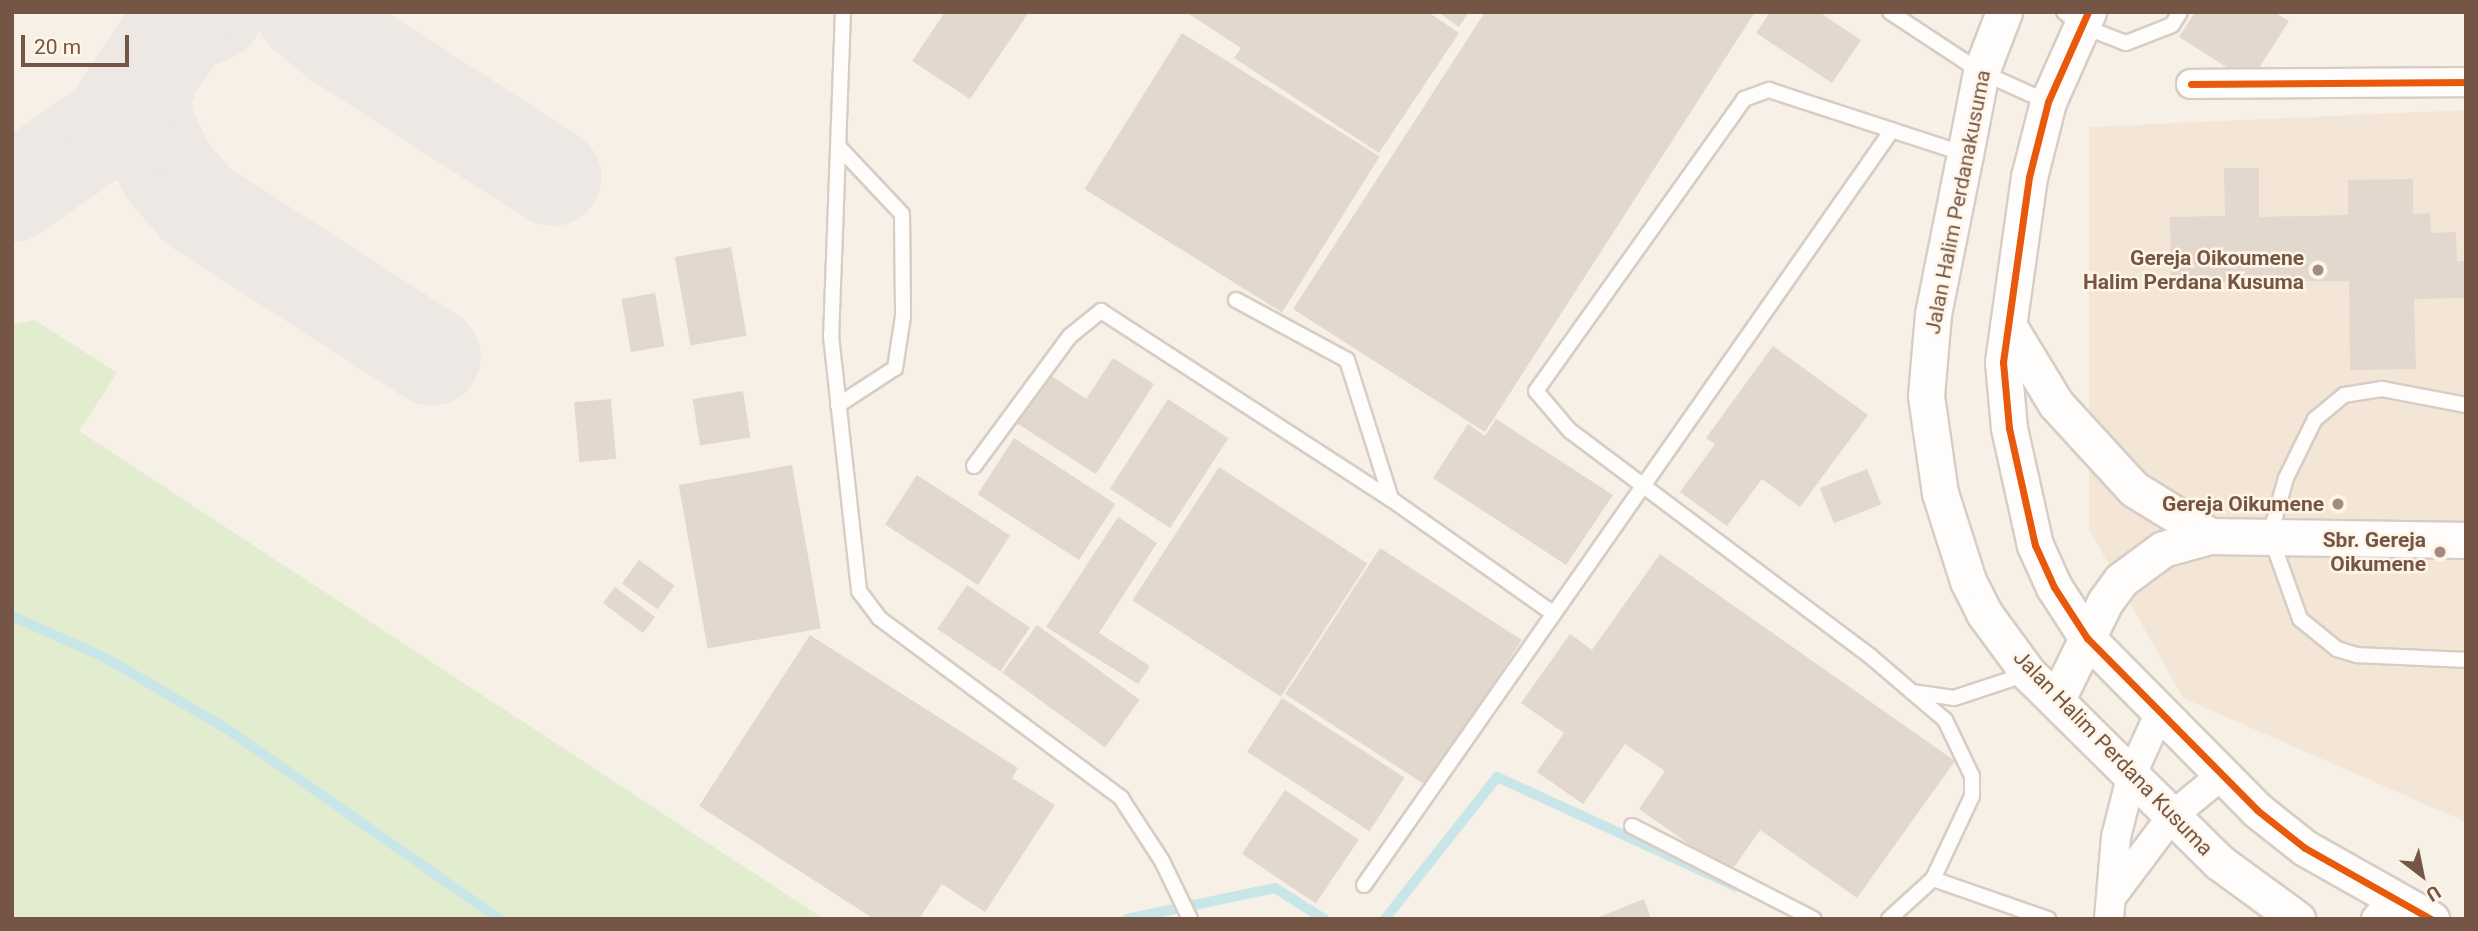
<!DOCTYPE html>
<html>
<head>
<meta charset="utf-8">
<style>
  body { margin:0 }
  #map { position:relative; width:2478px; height:931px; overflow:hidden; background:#f7f0e6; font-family:Roboto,sans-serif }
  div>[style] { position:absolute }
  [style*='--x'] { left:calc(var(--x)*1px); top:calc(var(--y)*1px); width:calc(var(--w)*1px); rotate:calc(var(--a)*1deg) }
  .residential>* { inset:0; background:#f3e6d6 }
  .green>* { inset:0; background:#e2edd0 }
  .stream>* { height:10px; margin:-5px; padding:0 5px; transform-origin:5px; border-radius:5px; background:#c8e6e7 }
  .taxiway>* { height:98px; margin:-49px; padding:0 49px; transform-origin:49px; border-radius:49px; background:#eee8e5 }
  .building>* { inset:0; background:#e3d8ce; transform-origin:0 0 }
  .roads { filter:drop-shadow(2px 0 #d8cdc4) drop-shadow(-2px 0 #d8cdc4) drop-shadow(0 2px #d8cdc4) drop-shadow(0 -2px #d8cdc4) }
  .service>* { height:14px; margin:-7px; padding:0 7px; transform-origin:7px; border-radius:7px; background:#fefdfb }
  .minor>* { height:28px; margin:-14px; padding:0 14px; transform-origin:14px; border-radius:14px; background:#fefdfb }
  .tertiary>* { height:35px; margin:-17.5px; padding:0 17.5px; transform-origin:17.5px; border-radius:17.5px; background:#fefdfb }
  .cycleway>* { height:7px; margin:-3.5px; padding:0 3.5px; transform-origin:3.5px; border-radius:3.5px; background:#e8590c }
  .dots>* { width:19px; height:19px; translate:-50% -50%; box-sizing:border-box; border:4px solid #fff5e7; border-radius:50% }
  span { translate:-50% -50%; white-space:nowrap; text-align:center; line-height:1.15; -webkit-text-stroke:5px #fff5e7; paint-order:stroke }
  .street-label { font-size:21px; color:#755646 }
  .poi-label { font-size:21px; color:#755646; font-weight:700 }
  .right { translate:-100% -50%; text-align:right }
  .frame { position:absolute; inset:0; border:14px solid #755646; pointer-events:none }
  .north { position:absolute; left:2387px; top:840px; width:70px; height:70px; -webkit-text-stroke:5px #fff5e7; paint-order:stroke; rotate:148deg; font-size:19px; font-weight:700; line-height:28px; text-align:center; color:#755646 }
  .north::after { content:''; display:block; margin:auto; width:24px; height:32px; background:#755646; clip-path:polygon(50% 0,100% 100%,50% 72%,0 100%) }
  .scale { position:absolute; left:21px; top:35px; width:108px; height:32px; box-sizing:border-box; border:4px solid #755646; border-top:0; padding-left:9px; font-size:21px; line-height:24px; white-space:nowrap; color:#755646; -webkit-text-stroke:5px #fff5e7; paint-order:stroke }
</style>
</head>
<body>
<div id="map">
  <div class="residential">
    <div style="clip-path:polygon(2466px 110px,2466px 822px,2183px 698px,2089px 529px,2089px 127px)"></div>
  </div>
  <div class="green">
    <div style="clip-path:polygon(35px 320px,117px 373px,79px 431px,824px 919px,12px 919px,12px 325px)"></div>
  </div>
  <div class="stream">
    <div style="--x:12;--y:616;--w:103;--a:24.1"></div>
    <div style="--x:106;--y:658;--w:140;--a:30.4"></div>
    <div style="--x:227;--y:729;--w:332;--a:34.9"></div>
    <div style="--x:1127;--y:919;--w:151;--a:-11.8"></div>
    <div style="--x:1275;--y:888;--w:58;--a:32.3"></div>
    <div style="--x:1385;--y:919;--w:181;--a:-51.7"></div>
    <div style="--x:1497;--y:777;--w:264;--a:24.6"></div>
  </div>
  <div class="taxiway">
    <div style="--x:214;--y:12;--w:32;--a:158"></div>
    <div style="--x:184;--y:24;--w:52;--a:126.4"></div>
    <div style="--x:153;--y:66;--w:37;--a:109"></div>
    <div style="--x:141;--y:101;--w:32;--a:76"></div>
    <div style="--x:149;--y:132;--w:42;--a:64.7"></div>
    <div style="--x:167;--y:170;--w:48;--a:49.3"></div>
    <div style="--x:198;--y:206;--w:278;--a:32.8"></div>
    <div style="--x:305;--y:12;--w:43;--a:39.3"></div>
    <div style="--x:338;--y:39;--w:255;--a:32.8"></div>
    <div style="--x:12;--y:193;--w:119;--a:-34.8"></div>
    <div style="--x:110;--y:125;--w:101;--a:-56.3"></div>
  </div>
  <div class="building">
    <div style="clip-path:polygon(945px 12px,1029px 12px,970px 99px,912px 61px)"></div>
    <div style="clip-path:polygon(1186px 12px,1428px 12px,1459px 33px,1379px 153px,1234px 58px,1241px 48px)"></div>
    <div style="clip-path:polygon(1438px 12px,1469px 12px,1459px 27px)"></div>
    <div style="clip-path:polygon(1485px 12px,1755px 12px,1485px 432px,1293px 309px)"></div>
    <div style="clip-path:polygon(1770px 12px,1819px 12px,1861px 40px,1832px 83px,1756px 33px)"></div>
    <div style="clip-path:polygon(2195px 12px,2274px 12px,2289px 21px,2250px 82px,2179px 37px)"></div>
    <div style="left:1182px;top:33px;width:233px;height:184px;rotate:32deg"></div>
    <div style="clip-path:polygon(2224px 168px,2259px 168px,2259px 217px,2348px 215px,2348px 180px,2413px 179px,2413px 214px,2430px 213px,2431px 233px,2456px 232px,2457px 261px,2466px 261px,2466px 298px,2414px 299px,2416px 369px,2350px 370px,2349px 281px,2171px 281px,2170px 217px,2225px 216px)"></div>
    <div style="left:731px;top:247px;width:90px;height:57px;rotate:80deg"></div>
    <div style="left:655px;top:293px;width:54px;height:34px;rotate:80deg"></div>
    <div style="clip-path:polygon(1773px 346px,1868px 415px,1800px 507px,1762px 479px,1727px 526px,1680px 492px,1715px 444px,1706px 438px)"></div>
    <div style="clip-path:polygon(1113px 358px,1154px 384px,1096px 474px,1015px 422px,1047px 373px,1086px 399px)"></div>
    <div style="left:743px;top:391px;width:47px;height:51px;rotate:81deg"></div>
    <div style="left:611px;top:399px;width:60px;height:37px;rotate:85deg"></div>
    <div style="left:1168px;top:399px;width:72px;height:107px;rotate:33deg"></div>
    <div style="clip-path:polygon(1496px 419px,1613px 495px,1566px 565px,1433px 478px,1468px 424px,1485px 436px)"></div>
    <div style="left:1014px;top:438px;width:121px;height:67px;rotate:33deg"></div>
    <div style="left:792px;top:465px;width:166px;height:115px;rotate:80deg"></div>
    <div style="left:1219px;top:467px;width:177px;height:159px;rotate:33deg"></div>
    <div style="left:1867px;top:469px;width:38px;height:51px;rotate:68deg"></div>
    <div style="left:917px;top:475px;width:111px;height:59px;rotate:33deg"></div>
    <div style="clip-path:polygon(1118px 517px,1157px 543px,1099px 633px,1150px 666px,1138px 684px,1046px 627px)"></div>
    <div style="left:1380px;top:548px;width:169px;height:174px;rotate:33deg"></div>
    <div style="clip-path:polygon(1660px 554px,1955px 761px,1857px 898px,1760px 830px,1730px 873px,1639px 809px,1665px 771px,1625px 744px,1583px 804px,1537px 772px,1564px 733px,1521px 703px,1570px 634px,1592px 650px)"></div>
    <div style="left:639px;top:560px;width:44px;height:29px;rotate:36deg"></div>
    <div style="left:967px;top:585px;width:76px;height:53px;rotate:34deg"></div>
    <div style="left:615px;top:587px;width:50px;height:20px;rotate:37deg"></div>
    <div style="left:1037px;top:625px;width:127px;height:59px;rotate:36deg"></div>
    <div style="clip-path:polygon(810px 635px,1018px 768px,1012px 778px,1055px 805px,985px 912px,942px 884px,919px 919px,874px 919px,699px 806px)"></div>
    <div style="left:1282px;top:698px;width:146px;height:64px;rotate:33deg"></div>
    <div style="left:1285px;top:790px;width:89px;height:77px;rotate:34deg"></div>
    <div style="clip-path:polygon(1644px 899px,1651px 919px,1594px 919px)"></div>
  </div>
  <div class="roads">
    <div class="service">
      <div style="--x:843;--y:12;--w:324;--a:92.1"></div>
      <div style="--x:831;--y:336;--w:257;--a:83.7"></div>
      <div style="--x:859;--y:591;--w:34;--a:53"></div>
      <div style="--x:879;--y:618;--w:302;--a:36.6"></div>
      <div style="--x:1121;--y:798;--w:75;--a:56.9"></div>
      <div style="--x:1162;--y:861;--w:64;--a:64.2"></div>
      <div style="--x:1890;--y:12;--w:109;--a:33.4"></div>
      <div style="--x:1981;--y:72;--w:73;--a:24.1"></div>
      <div style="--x:2064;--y:12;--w:23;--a:38"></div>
      <div style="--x:2082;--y:26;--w:47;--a:21.1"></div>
      <div style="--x:2126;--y:43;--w:49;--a:-21.4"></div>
      <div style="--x:2172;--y:25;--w:15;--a:-58"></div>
      <div style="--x:838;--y:146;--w:93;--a:46.7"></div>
      <div style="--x:902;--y:214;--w:102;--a:89.4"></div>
      <div style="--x:903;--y:316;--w:53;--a:98.7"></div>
      <div style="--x:895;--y:368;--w:68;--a:147"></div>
      <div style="--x:1236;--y:300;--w:126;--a:28.4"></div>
      <div style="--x:1347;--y:360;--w:146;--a:72.4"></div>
      <div style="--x:2466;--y:405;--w:86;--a:-169.2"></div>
      <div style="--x:2382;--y:389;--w:38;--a:171"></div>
      <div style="--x:2344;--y:395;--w:38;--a:140"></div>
      <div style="--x:2315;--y:419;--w:66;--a:116.2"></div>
      <div style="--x:2286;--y:478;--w:59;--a:105.7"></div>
      <div style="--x:2270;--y:535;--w:89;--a:70.3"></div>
      <div style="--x:2300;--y:619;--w:48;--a:39"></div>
      <div style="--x:2337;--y:649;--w:21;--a:17"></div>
      <div style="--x:2357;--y:655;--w:109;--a:2.6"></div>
      <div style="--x:974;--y:466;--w:162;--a:-53.6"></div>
      <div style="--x:1070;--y:336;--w:40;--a:-39"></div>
      <div style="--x:1101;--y:311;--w:346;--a:33"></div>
      <div style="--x:1391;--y:499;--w:199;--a:35.2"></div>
      <div style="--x:1912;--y:692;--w:42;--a:8.1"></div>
      <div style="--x:1954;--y:698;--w:77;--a:-18.2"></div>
      <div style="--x:1632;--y:826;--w:204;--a:27.1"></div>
      <div style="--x:1933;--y:879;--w:122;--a:19.2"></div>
      <div style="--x:1364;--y:885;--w:921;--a:-55.03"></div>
      <div style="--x:1889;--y:919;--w:59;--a:-42.3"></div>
      <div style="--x:1933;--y:879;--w:92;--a:-64.8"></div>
      <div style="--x:1972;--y:796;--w:20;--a:-90"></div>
      <div style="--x:1972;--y:776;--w:62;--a:-115.7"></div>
      <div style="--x:1945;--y:720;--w:99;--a:-139.5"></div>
      <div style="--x:1870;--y:656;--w:375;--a:-143.1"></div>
      <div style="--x:1570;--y:431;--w:52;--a:-130.4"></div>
      <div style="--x:1536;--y:391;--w:359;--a:-54.5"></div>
      <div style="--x:1744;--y:99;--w:27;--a:-20"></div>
      <div style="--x:1769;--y:90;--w:206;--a:18.1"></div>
    </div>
    <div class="minor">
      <div style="--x:2191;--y:84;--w:275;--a:-0.4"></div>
      <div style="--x:2112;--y:896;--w:100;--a:-53.1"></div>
      <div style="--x:2172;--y:816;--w:65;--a:-39.4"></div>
      <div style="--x:2109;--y:919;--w:82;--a:-85.1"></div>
      <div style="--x:2116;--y:837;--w:65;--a:-75.7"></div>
      <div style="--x:2132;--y:774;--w:68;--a:-65.7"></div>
      <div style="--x:2376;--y:919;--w:26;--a:-50"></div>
    </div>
    <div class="tertiary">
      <div style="--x:2004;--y:12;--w:64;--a:111"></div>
      <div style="--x:1981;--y:72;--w:84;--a:101"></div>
      <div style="--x:1965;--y:154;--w:163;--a:101.3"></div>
      <div style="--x:1933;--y:314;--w:82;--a:94.9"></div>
      <div style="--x:1926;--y:396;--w:98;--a:81.8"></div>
      <div style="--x:1940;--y:493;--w:92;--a:72.3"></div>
      <div style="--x:1968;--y:581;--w:36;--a:63"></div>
      <div style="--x:1984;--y:613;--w:74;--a:53.7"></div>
      <div style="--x:2028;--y:673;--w:269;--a:44.7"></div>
      <div style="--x:2219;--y:862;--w:97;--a:36.2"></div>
      <div style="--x:2088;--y:12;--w:98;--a:114"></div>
      <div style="--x:2048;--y:102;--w:77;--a:104.2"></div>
      <div style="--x:2029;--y:177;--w:187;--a:98"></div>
      <div style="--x:2003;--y:362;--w:66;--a:84.8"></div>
      <div style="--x:2009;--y:428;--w:120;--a:77.5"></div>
      <div style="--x:2035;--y:545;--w:46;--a:65.7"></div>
      <div style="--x:2054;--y:587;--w:61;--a:57.1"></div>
      <div style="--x:2087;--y:638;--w:242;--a:45.3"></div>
      <div style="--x:2257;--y:810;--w:61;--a:38.4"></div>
      <div style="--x:2305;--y:848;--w:145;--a:29.4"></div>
      <div style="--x:2008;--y:325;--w:92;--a:58.7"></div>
      <div style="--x:2056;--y:404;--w:115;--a:47.5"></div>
      <div style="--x:2134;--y:489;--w:89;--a:31.7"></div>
      <div style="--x:2057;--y:699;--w:108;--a:-63.7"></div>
      <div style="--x:2105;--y:602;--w:27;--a:-54"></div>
      <div style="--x:2121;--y:580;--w:52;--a:-36.4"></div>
      <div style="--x:2163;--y:549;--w:49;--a:-15.5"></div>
      <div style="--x:2210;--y:536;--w:256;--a:0.9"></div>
    </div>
  </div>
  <div class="cycleway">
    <div style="--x:2088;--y:12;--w:98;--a:114"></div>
    <div style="--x:2048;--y:102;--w:77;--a:104.2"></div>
    <div style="--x:2029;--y:177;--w:187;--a:98"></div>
    <div style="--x:2003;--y:362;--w:66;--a:84.8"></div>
    <div style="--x:2009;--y:428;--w:120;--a:77.5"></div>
    <div style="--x:2035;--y:545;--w:46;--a:65.7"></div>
    <div style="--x:2054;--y:587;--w:61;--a:57.1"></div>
    <div style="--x:2087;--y:638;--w:242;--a:45.3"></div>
    <div style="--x:2257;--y:810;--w:61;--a:38.4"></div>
    <div style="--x:2305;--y:848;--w:145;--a:29.4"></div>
    <div style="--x:2191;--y:84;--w:275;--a:-0.4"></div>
  </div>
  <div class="dots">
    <div style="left:2318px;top:270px;background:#a28c7e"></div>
    <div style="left:2338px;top:504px;background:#a28c7e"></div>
    <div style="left:2440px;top:552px;background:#a28c7e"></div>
  </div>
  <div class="street-label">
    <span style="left:1958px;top:202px;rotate:-79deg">Jalan Halim Perdanakusuma</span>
    <span style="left:2113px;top:753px;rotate:46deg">Jalan Halim Perdana Kusuma</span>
  </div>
  <div class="poi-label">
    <span class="right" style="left:2304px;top:270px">Gereja Oikoumene<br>Halim Perdana Kusuma</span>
    <span class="right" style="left:2324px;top:504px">Gereja Oikumene</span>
    <span class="right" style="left:2426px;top:552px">Sbr. Gereja<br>Oikumene</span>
  </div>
  <div class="frame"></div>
  <div class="north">U</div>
  <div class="scale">20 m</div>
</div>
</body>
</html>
